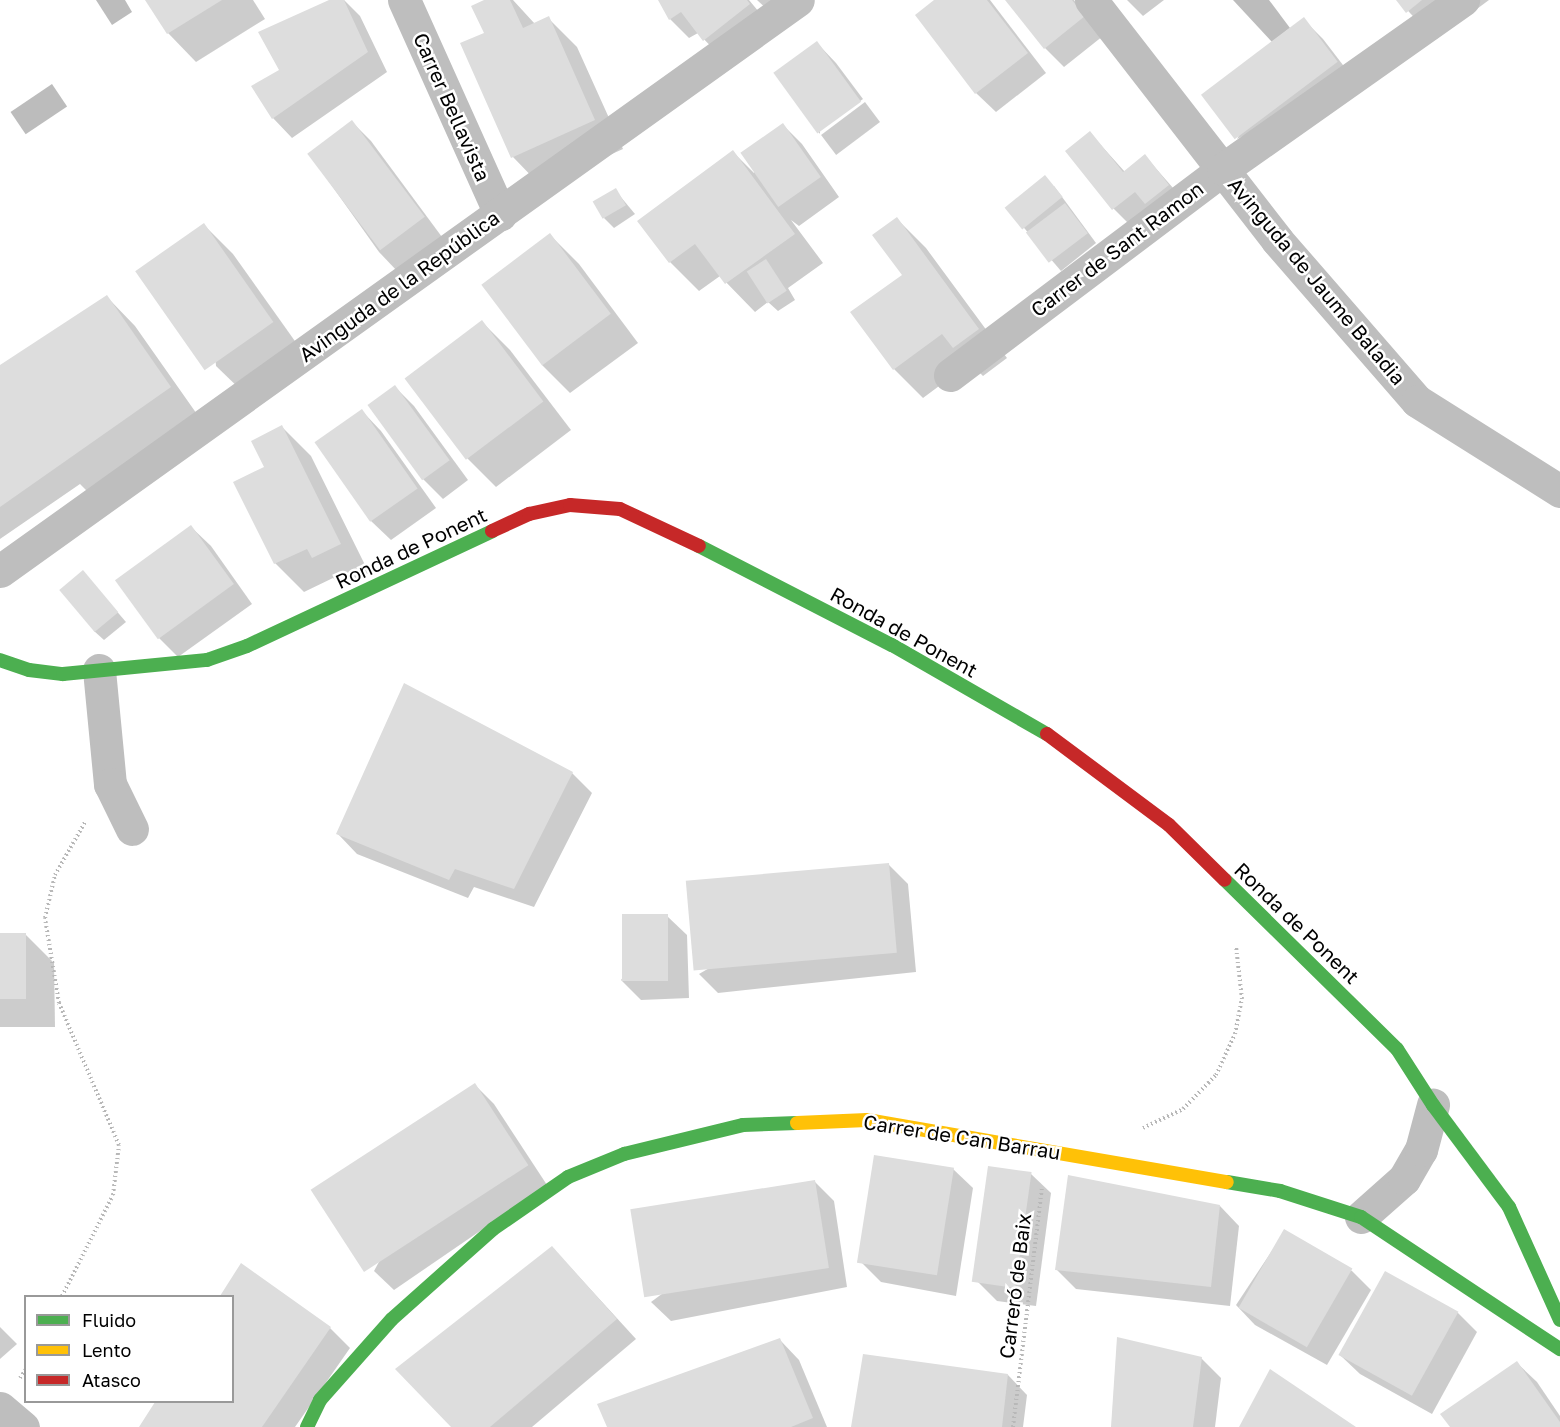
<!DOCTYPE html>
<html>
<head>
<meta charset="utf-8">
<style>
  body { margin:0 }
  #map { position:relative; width:1560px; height:1427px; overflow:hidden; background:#fff; font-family:"Golos Text",sans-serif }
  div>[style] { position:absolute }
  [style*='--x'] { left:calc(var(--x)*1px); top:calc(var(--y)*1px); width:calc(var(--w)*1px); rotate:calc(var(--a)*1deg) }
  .water>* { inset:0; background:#bcbcbc; transform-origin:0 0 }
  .shadow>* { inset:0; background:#0003; transform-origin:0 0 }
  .building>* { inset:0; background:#ddd; transform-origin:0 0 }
  .path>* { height:4px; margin-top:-2px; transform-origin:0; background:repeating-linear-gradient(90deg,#b8b8b8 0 1.5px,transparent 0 4.5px) }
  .street>* { height:33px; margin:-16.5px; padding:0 16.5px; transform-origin:16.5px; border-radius:16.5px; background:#bebebe }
  .fast>* { height:14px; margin:-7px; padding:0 7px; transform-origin:7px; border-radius:7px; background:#4caf50 }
  .slow>* { height:14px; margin:-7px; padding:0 7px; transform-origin:7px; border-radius:7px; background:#ffc107 }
  .jam>* { height:14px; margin:-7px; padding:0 7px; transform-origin:7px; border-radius:7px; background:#c62828 }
  span { translate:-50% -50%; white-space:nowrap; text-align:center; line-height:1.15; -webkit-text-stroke:5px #fff; paint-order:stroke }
  .street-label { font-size:20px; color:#000 }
  .legend { position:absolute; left:24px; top:1295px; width:210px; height:108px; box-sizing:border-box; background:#fff; border:2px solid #999; margin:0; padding:8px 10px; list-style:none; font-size:18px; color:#000 }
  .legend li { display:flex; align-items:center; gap:12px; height:30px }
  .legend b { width:30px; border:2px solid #999 }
</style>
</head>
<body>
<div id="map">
  <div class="water">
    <div style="clip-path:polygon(96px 0,125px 0,132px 12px,112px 25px)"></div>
    <div style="clip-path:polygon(1233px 0,1269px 0,1290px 28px,1272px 42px)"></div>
    <div style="left:52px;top:84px;width:27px;height:50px;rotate:56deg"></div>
  </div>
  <div class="shadow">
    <div style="clip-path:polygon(147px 0,253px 0,265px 19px,196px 62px,168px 33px)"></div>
    <div style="clip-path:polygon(333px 0,344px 0,360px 16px,387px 72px,292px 138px,273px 118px,254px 87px,281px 71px)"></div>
    <div style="clip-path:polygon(487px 0,513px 0,535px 24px,548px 18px,577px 47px,623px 149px,541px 186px,513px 157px,486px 34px)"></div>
    <div style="clip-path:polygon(660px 0,749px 0,769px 24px,723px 59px,698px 33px,689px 38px,670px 19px)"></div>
    <div style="clip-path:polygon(757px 0,794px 0,773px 15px)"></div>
    <div style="clip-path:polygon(936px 0,990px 0,1046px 73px,996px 112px,976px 93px)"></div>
    <div style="clip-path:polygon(1007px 0,1074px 0,1103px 36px,1064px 67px,1045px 48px)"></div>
    <div style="clip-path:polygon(1127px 0,1164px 0,1143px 16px)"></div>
    <div style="clip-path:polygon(1398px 0,1489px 0,1435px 40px)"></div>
    <div style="clip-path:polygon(1303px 19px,1323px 39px,1356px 82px,1237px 139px)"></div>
    <div style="clip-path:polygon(817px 43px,836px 63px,863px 99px,820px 130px,820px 134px,775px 73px)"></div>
    <div style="left:865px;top:102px;width:25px;height:55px;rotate:53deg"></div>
    <div style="clip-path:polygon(352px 122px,371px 141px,442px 237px,398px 272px,379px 252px,310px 155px)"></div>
    <div style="clip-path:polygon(783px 125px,802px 144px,839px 197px,799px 226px,791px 220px,823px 263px,788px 288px,795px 300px,778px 311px,768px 302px,755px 312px,720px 276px,699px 291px,670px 262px,639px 221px,733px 152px,754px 173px)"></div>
    <div style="clip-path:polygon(1090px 133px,1125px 172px,1145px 156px,1188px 205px,1133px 228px,1114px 209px,1067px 151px)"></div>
    <div style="clip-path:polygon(1054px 186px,1096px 243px,1061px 271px,1007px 208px)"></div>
    <div style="clip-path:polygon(615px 190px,635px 214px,614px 228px,604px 218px)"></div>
    <div style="clip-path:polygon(897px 219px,926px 248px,1007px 358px,983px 376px,970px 363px,923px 398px,894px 369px,852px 313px,904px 275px)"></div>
    <div style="clip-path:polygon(204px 225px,233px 254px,302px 351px,245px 394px,216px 366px)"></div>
    <div style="clip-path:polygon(550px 235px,579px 264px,638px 343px,570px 393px,542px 365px)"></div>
    <div style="clip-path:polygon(107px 297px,135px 326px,199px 417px,89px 493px,80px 484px,0 539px,0 367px)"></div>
    <div style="clip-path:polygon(482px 322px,510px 350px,571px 430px,496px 487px,467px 458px,406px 378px)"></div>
    <div style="clip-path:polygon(395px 387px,414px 406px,468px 480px,443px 499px,423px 479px,369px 406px)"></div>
    <div style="clip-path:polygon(362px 411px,381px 431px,436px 508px,391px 540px,371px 521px)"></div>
    <div style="clip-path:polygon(282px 427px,311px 456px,369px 573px,342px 586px,333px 578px,304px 592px,275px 563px,266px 468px)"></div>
    <div style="clip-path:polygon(191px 527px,211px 546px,252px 604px,178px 657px,159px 638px)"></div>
    <div style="clip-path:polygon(83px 572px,126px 622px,104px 640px,94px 631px)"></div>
    <div style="clip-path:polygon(572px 773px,592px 793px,534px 907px,474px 887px,468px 898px,357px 854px,338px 834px)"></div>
    <div style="clip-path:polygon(888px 864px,908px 884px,916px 972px,718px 993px,699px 974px)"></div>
    <div style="clip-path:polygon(667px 916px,687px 935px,689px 998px,641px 1000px,621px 980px)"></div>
    <div style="clip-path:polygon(25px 934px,54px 963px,55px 1027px,0 1027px,0 935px)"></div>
    <div style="clip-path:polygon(475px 1085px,494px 1104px,547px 1185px,394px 1290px,374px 1271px)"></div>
    <div style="clip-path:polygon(953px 1169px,973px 1188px,956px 1296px,881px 1282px,861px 1262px)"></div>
    <div style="clip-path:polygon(1031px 1174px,1051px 1193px,1036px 1306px,997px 1301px,977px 1281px)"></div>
    <div style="clip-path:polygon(814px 1181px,834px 1201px,847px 1287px,671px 1321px,651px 1302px)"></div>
    <div style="clip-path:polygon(1220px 1206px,1239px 1226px,1230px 1306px,1076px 1289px,1056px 1269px)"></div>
    <div style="clip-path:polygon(1285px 1231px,1352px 1271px,1371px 1290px,1327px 1365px,1255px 1325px,1236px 1305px)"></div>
    <div style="clip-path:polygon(241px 1265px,330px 1328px,350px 1348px,295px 1427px,141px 1427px,157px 1402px,232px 1402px,232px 1296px,222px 1296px)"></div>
    <div style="clip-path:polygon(571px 1268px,636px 1339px,532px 1427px,453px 1427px)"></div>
    <div style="clip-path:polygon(1386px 1273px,1458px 1313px,1477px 1332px,1432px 1414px,1360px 1374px,1340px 1355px)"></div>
    <div style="clip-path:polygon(0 1327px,17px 1344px,0 1359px)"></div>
    <div style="clip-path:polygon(780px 1340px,799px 1360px,827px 1427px,609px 1427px)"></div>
    <div style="clip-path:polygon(1201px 1358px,1221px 1378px,1215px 1427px,1112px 1427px)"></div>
    <div style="clip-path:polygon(1517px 1363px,1537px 1382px,1560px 1416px,1560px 1427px,1451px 1427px)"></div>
    <div style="clip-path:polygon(1008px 1375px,1027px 1395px,1023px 1427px,852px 1427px)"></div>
  </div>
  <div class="building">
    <div style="clip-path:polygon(145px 0,222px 0,167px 34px)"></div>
    <div style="clip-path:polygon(329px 0,344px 0,368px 52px,272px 119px,251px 86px,279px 70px,258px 32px)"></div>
    <div style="clip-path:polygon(484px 0,510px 0,523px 28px,549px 16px,595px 120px,511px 158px,460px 43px,484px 33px,471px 6px)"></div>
    <div style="clip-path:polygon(658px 0,747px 0,750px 4px,703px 41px,681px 12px,669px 20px)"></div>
    <div style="clip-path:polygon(934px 0,987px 0,1028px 53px,975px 94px,915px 15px)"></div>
    <div style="clip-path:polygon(1005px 0,1072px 0,1085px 16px,1044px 49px)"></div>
    <div style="clip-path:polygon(1396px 0,1422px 0,1406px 13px)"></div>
    <div style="left:1304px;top:17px;width:56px;height:129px;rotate:53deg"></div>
    <div style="left:817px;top:41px;width:75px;height:54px;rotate:54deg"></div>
    <div style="left:352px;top:120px;width:121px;height:56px;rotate:53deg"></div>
    <div style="left:783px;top:123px;width:66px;height:52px;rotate:55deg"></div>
    <div style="clip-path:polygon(1090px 131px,1123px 172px,1145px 154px,1169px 185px,1145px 204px,1135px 192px,1112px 210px,1065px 151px)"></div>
    <div style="clip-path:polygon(733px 150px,795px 234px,725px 284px,695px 244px,669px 263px,637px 221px)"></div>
    <div style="left:1045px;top:175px;width:28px;height:52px;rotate:51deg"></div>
    <div style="left:616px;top:188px;width:20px;height:27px;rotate:60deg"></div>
    <div style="left:1065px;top:203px;width:38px;height:49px;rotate:53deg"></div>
    <div style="clip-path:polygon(897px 217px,979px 329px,953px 348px,942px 334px,893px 370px,850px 312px,902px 275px,872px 235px)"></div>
    <div style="left:204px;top:223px;width:121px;height:84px;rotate:55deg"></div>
    <div style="left:550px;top:233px;width:101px;height:86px;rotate:53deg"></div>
    <div style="left:766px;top:259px;width:38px;height:23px;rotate:57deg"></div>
    <div style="clip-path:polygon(107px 295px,171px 387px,0 507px,0 365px)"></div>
    <div style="left:482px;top:320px;width:102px;height:97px;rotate:53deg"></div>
    <div style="left:395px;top:385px;width:93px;height:34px;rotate:54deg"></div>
    <div style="left:362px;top:409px;width:97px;height:58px;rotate:55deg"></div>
    <div style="clip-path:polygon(282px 425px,341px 544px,312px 558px,307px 549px,274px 564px,233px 482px,264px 467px,251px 441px)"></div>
    <div style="left:191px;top:525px;width:73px;height:94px;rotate:54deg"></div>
    <div style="left:83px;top:570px;width:55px;height:31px;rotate:50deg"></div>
    <div style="clip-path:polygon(404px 683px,573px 772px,514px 889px,455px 869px,449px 880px,336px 834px)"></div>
    <div style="left:889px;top:863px;width:90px;height:204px;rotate:85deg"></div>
    <div style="left:622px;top:914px;width:46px;height:67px"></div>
    <div style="left:0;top:933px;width:26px;height:66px"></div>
    <div style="left:475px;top:1083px;width:98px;height:196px;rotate:57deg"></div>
    <div style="left:874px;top:1155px;width:81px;height:109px;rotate:9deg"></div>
    <div style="left:988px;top:1166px;width:44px;height:117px;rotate:8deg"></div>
    <div style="clip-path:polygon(1068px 1175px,1220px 1205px,1211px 1287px,1055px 1270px)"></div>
    <div style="left:815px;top:1180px;width:89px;height:187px;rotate:81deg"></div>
    <div style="left:1284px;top:1229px;width:79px;height:91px;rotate:30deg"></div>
    <div style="clip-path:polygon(552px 1246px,617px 1319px,490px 1427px,451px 1427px,395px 1369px)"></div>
    <div style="clip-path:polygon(241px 1263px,331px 1327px,262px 1427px,139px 1427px,155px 1402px,232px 1402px,232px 1296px,220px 1296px)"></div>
    <div style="left:1385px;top:1271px;width:84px;height:96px;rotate:29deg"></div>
    <div style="clip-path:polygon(1117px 1337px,1202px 1357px,1193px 1427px,1111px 1427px)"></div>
    <div style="clip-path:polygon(780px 1338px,813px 1418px,791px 1427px,607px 1427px,597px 1404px)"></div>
    <div style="clip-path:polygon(863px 1354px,1008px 1374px,1002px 1427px,851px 1427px)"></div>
    <div style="clip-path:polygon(1517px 1361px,1560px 1422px,1560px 1427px,1450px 1427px,1440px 1414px)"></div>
    <div style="clip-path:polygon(1270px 1369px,1356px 1427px,1239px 1427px)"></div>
  </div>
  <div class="path">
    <div style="--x:1143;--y:1128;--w:44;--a:-25.4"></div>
    <div style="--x:1183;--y:1109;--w:47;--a:-45.9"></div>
    <div style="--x:1216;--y:1075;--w:45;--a:-65.1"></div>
    <div style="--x:1235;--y:1034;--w:36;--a:-79"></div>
    <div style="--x:1242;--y:999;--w:53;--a:-96.5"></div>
    <div style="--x:62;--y:1296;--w:113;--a:-63.2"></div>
    <div style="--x:113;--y:1195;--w:50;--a:-83.2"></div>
    <div style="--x:119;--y:1145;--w:154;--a:-112.9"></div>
    <div style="--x:59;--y:1003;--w:86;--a:-99.4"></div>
    <div style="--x:45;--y:918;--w:44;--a:-76.9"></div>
    <div style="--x:55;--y:875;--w:61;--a:-60.5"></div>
    <div style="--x:20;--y:1378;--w:11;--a:-56"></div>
    <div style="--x:1013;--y:1427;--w:240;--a:-83.1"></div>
  </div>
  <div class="street">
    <div style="--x:404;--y:0;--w:235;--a:65.8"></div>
    <div style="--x:1091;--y:0;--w:304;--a:52.2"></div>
    <div style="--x:1277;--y:240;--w:213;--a:49"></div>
    <div style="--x:1417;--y:401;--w:169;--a:32.2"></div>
    <div style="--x:950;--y:375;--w:342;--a:-37"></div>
    <div style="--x:1223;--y:169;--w:294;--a:-35.2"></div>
    <div style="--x:0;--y:571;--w:981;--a:-35.59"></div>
    <div style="--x:99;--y:670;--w:115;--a:84.5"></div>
    <div style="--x:110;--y:784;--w:50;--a:63.9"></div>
    <div style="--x:1361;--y:1217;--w:57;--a:-41.5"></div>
    <div style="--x:1404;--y:1179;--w:34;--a:-60"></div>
    <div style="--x:1421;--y:1150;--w:47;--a:-75.1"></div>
    <div style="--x:0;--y:1408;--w:30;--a:40"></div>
  </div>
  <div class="fast">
    <div style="--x:699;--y:546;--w:217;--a:27.2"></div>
    <div style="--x:892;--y:645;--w:179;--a:29.9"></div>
    <div style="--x:0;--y:660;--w:31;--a:19"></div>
    <div style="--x:29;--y:670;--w:34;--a:7"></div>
    <div style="--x:63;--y:674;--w:145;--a:-5.6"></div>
    <div style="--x:207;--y:660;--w:42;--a:-19.3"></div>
    <div style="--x:247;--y:646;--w:271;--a:-25.1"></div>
    <div style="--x:1225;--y:880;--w:241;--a:44.5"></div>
    <div style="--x:1397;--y:1049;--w:67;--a:57.3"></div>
    <div style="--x:1433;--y:1105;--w:127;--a:53.3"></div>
    <div style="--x:1509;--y:1207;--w:124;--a:65.7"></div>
    <div style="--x:1227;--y:1182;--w:54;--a:9.6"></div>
    <div style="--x:1280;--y:1191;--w:85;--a:17.8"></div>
    <div style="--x:1361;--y:1217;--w:239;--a:33.6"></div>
    <div style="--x:307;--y:1427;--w:30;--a:-64"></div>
    <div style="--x:320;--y:1400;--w:108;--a:-48.4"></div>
    <div style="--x:392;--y:1319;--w:135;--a:-41.7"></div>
    <div style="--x:493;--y:1229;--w:91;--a:-34.7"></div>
    <div style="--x:568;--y:1177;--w:61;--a:-22.3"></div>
    <div style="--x:624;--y:1154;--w:122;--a:-13.7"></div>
    <div style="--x:743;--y:1125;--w:54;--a:-2.1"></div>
  </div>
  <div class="slow">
    <div style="--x:797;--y:1123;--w:70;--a:-2.5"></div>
    <div style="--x:867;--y:1120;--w:365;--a:9.8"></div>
  </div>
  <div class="jam">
    <div style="--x:492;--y:531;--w:41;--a:-24.7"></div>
    <div style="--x:529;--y:514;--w:42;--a:-12.4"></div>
    <div style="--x:570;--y:505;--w:50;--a:4.6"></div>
    <div style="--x:620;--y:509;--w:87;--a:25.1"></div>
    <div style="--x:1047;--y:734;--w:152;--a:36.7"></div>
    <div style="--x:1169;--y:825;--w:78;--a:44.5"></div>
  </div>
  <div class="street-label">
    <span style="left:452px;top:107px;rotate:66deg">Carrer Bellavista</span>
    <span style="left:1117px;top:249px;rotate:-37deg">Carrer de Sant Ramon</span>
    <span style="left:1317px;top:281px;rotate:50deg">Avinguda de Jaume Baladia</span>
    <span style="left:399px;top:286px;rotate:-36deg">Avinguda de la República</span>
    <span style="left:411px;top:548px;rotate:-25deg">Ronda de Ponent</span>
    <span style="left:904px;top:632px;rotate:29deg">Ronda de Ponent</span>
    <span style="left:1297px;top:923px;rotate:44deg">Ronda de Ponent</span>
    <span style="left:962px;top:1137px;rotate:9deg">Carrer de Can Barrau</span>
    <span style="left:1015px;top:1286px;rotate:-83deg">Carreró de Baix</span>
  </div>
  <ul class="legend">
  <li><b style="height:8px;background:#4caf50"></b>Fluido</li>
  <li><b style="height:8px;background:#ffc107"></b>Lento</li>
  <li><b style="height:8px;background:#c62828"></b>Atasco</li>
  </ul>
</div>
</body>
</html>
